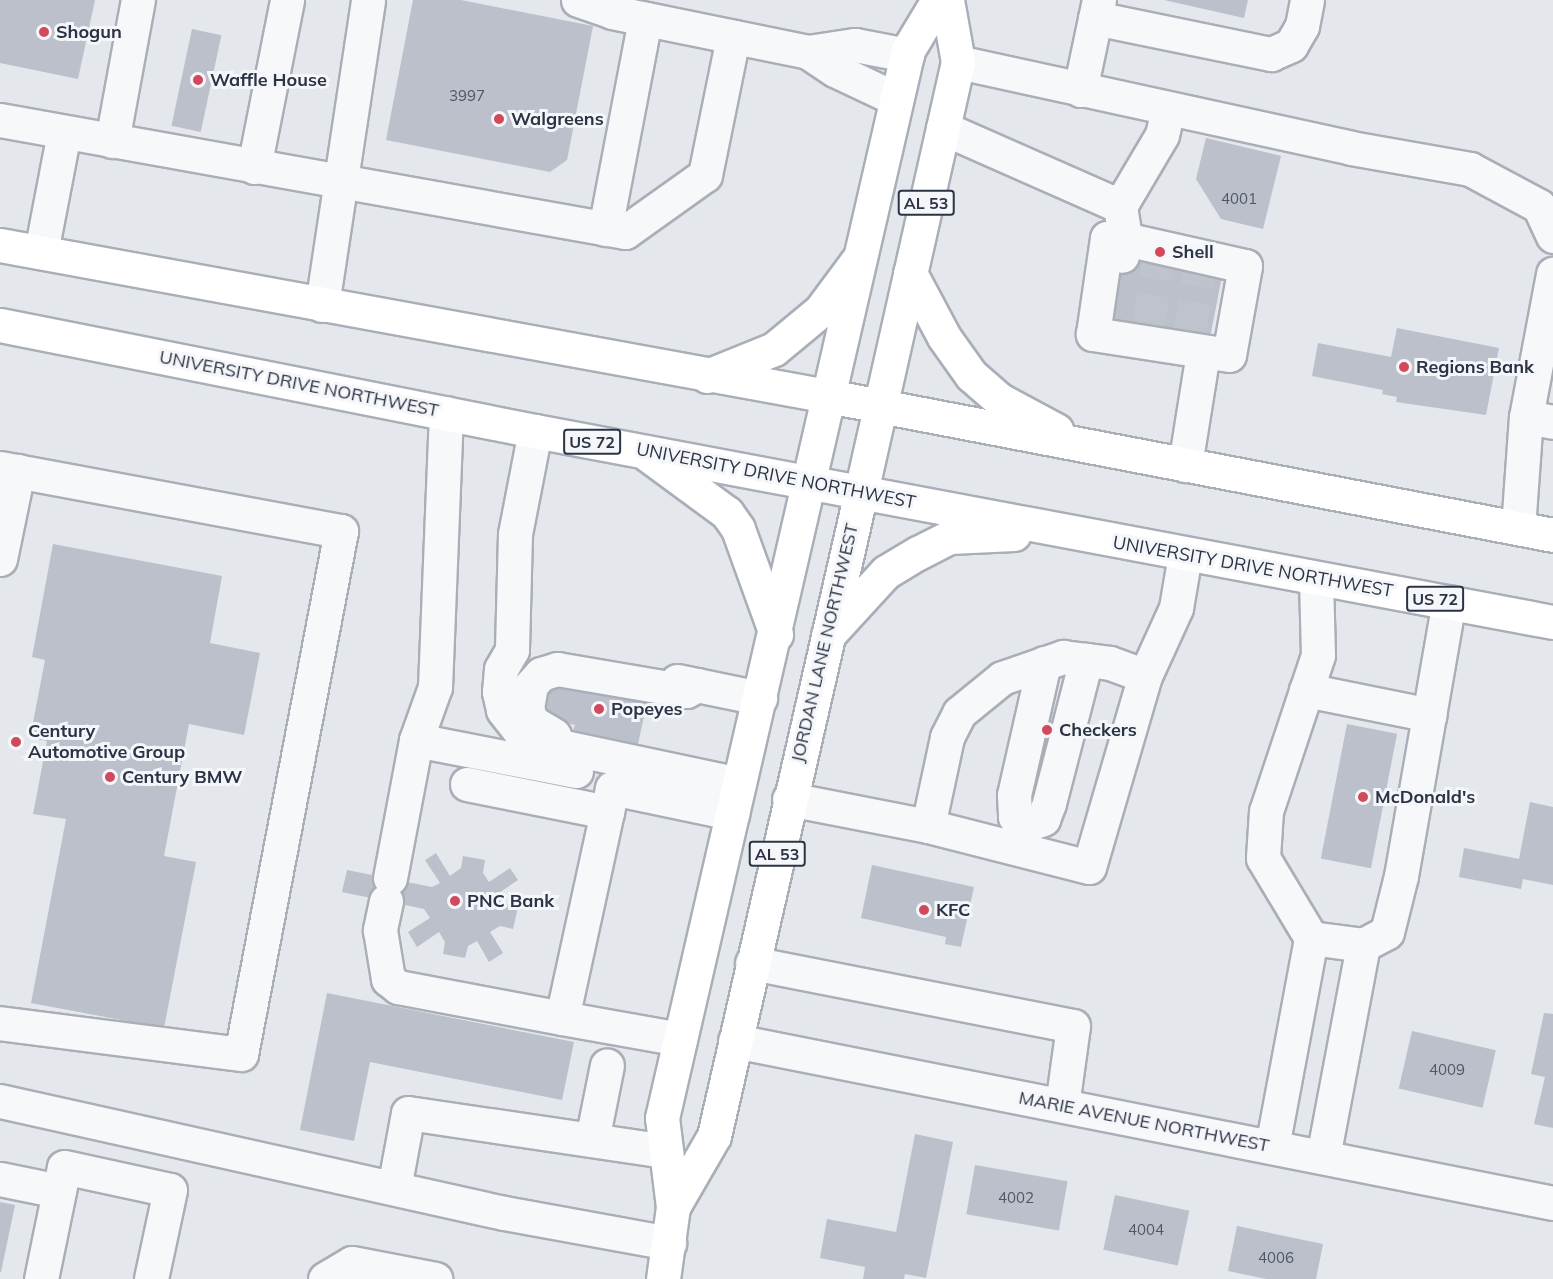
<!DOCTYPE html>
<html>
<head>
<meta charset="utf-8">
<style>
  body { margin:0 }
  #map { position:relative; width:1553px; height:1279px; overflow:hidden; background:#e4e7ec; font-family:Mulish,sans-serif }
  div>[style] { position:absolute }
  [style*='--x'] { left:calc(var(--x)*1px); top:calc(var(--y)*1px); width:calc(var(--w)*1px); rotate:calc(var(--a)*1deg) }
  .building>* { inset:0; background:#bbc0ca; transform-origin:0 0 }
  .minor-tunnel>* { height:33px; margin-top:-16.5px; transform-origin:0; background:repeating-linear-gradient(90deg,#bfc3cb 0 33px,transparent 0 49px) }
  .roads { filter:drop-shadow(2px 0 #a9aeb7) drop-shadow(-2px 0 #a9aeb7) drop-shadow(0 2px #a9aeb7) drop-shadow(0 -2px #a9aeb7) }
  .minor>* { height:33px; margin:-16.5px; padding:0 16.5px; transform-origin:16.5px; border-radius:16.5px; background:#f7f8fa }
  .major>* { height:33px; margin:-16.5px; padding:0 16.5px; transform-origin:16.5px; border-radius:16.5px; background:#fff }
  .highway>* { height:33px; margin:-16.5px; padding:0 16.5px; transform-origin:16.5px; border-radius:16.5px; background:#fff }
  .dots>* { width:16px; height:16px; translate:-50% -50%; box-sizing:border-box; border:3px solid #f4f6f9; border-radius:50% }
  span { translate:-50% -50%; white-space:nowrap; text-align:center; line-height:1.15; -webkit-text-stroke:6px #f4f6f9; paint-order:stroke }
  .number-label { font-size:15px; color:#4f5766 }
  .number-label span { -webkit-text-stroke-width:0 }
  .shield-label span { padding:2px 4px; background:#f4f6f9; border:2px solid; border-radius:4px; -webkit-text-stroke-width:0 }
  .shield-label { font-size:16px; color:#2b3445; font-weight:700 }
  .poi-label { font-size:18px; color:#2b3445; font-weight:700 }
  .left { translate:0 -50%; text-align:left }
  .street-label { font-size:18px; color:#2b3445 }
</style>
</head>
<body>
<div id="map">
  <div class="building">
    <div style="clip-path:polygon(0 0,95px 0,78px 79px,0 63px)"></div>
    <div style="clip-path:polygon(413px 0,461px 0,593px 26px,567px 160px,550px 172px,386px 140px)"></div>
    <div style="clip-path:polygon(1164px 0,1248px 0,1244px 18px)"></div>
    <div style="left:192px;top:29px;width:30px;height:99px;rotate:12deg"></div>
    <div style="clip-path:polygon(1206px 138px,1281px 156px,1263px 229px,1221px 219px,1196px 179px)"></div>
    <div style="left:1122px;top:256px;width:102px;height:65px;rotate:11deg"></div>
    <div style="clip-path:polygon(1397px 328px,1499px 348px,1486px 415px,1396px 402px,1397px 397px,1382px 394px,1383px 390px,1312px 376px,1318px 343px,1391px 357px)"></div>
    <div style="clip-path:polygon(53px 544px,222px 576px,210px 643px,260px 653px,244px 735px,189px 724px,164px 856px,196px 862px,164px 1028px,31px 1003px,66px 819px,33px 814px,47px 741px,30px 738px,45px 660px,32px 657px)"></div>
    <div style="clip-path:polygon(552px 681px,649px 693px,638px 744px,573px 730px,575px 725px,544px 718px)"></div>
    <div style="left:1041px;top:688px;width:16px;height:76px;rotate:11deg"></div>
    <div style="left:1347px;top:724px;width:51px;height:137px;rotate:11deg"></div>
    <div style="clip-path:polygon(1530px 802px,1553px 807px,1553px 885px,1523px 879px,1521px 889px,1459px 877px,1464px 848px,1519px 859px)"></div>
    <div style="clip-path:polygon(436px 853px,450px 876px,461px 868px,463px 856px,485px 860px,483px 873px,489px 882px,510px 868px,518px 880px,496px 895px,502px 903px,518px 907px,513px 929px,500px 926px,490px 932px,503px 953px,489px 962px,477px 941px,468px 946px,465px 958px,443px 954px,445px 942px,439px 932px,417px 947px,408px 932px,430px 918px,424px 909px,342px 892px,347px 870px,432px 887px,440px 883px,425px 860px)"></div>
    <div style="clip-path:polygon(872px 865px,974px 887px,961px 947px,945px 944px,946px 937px,861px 918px)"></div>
    <div style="clip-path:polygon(327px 993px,574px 1042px,562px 1100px,370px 1062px,354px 1141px,300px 1130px)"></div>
    <div style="clip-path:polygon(1544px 1013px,1553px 1014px,1553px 1128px,1534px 1124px,1545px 1077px,1531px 1074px)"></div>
    <div style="left:1412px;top:1031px;width:86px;height:59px;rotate:13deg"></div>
    <div style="clip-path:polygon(915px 1134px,953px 1142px,926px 1278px,905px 1274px,904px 1279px,863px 1279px,865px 1267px,820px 1258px,827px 1219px,896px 1232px)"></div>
    <div style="left:975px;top:1165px;width:94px;height:50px;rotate:10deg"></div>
    <div style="left:1115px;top:1195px;width:76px;height:56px;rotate:12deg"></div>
    <div style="clip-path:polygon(0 1202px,15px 1205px,1px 1272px,0 1272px)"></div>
    <div style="clip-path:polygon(1237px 1226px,1323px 1244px,1316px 1279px,1266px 1279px,1228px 1271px)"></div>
  </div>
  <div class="minor-tunnel">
    <div style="--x:1148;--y:327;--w:65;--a:-81.1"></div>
    <div style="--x:1189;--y:334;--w:64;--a:-80.1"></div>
  </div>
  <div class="roads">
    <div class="minor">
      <div style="--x:578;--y:0;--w:36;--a:19"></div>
      <div style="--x:612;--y:12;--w:200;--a:11.5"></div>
      <div style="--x:808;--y:52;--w:48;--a:-8.5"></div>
      <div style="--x:855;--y:45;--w:53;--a:10.9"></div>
      <div style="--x:1095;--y:18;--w:180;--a:11.6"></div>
      <div style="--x:1271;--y:54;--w:22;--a:-24"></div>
      <div style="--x:1291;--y:45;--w:22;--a:-60"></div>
      <div style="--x:1302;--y:26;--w:26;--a:-79"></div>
      <div style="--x:808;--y:52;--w:32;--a:34"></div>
      <div style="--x:835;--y:70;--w:68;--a:25.4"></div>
      <div style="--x:958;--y:62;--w:402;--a:12.3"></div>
      <div style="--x:1351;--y:148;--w:121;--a:10"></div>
      <div style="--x:1470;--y:169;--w:78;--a:28.2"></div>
      <div style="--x:1539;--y:206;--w:33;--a:65"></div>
      <div style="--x:1080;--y:90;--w:92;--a:-78.1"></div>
      <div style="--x:0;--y:120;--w:635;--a:10.16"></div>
      <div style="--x:625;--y:232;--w:98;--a:-35.5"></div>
      <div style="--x:705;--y:175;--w:141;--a:-78.5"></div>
      <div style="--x:943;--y:128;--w:193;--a:23.8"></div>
      <div style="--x:1120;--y:206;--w:33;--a:81"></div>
      <div style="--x:1125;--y:239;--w:123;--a:12.7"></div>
      <div style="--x:1245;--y:266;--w:90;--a:100.2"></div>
      <div style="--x:1229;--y:355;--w:138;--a:-171.2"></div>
      <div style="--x:1093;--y:334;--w:97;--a:-81.7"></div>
      <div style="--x:1107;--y:238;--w:18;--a:3"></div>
      <div style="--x:1125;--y:239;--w:17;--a:100"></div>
      <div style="--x:112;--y:141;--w:143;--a:-79.6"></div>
      <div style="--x:254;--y:167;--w:170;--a:-78.8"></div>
      <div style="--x:1120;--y:206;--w:82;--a:-59.4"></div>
      <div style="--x:1162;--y:135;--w:27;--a:-77"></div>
      <div style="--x:605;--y:229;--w:214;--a:-79.2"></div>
      <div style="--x:41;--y:252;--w:122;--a:-79.1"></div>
      <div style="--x:322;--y:305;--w:308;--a:-81.4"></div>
      <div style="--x:1526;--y:417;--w:27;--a:10"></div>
      <div style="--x:535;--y:431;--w:105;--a:101"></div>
      <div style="--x:515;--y:534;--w:116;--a:91.5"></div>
      <div style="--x:512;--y:650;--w:22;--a:120"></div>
      <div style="--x:501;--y:669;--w:23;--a:95"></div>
      <div style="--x:499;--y:692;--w:18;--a:77"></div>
      <div style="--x:503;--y:710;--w:28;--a:52"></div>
      <div style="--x:520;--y:732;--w:27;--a:24"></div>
      <div style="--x:545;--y:743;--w:198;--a:11.9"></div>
      <div style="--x:1185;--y:465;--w:114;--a:-80.9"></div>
      <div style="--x:0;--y:468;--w:347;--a:10.5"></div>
      <div style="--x:341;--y:531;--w:532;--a:100.82"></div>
      <div style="--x:241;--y:1054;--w:243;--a:-172.7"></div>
      <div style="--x:1518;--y:528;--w:111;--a:-85.9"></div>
      <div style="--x:1526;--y:417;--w:146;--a:-79.3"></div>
      <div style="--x:0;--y:559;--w:90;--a:-78.4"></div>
      <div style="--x:1316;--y:579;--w:76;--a:88.5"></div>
      <div style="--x:1318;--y:655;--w:164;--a:108.4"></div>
      <div style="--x:1266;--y:811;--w:47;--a:93.7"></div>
      <div style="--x:1263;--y:858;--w:93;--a:59"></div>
      <div style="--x:1311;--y:938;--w:52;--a:7.7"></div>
      <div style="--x:1363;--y:945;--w:27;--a:-28"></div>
      <div style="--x:1387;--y:932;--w:58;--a:-76"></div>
      <div style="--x:1401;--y:876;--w:278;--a:-80.1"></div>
      <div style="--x:1044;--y:663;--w:135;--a:102.8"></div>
      <div style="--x:1014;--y:795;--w:22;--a:87"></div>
      <div style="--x:1015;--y:817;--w:15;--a:28"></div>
      <div style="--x:1028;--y:824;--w:16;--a:-18"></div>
      <div style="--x:1043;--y:819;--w:17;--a:-69"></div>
      <div style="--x:1049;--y:803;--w:148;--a:-75.5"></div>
      <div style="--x:677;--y:681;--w:85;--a:11.6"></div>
      <div style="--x:1306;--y:690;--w:126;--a:11.4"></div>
      <div style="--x:554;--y:735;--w:27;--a:-149"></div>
      <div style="--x:531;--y:721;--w:14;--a:-107"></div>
      <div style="--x:527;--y:708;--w:23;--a:-80"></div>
      <div style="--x:531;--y:685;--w:15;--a:-48"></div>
      <div style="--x:541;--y:674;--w:17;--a:-17"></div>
      <div style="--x:557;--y:669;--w:131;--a:9.7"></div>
      <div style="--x:686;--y:691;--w:13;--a:-27"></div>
      <div style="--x:416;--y:740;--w:163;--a:11"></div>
      <div style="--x:467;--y:784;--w:143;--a:11.3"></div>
      <div style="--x:789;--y:799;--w:142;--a:11"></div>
      <div style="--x:928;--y:826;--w:166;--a:14.3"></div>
      <div style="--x:1089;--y:867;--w:199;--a:-73.7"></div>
      <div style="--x:1145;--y:676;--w:75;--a:-65.5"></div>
      <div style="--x:1176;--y:608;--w:54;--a:-80.4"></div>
      <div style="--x:928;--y:826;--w:91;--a:-77.9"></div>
      <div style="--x:947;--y:737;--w:27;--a:-63"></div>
      <div style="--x:959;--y:713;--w:55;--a:-39.1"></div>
      <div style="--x:1002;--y:678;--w:65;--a:-19"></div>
      <div style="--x:1063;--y:657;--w:47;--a:7.3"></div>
      <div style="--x:1110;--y:663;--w:37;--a:20"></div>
      <div style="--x:390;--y:878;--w:140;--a:-79.3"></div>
      <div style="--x:416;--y:740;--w:56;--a:-70.3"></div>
      <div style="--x:435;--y:687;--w:274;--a:-87.7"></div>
      <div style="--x:386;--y:901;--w:30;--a:102"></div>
      <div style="--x:380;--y:930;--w:50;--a:80.7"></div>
      <div style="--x:388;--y:979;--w:13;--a:39"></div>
      <div style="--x:398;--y:987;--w:167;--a:10.7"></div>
      <div style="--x:752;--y:963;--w:327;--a:11.1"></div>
      <div style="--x:1073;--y:1026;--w:80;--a:97.9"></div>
      <div style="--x:680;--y:1039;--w:120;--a:-169.9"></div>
      <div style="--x:562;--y:1018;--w:235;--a:-77.7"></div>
      <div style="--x:612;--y:788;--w:123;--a:11.8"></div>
      <div style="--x:735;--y:1041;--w:834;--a:11.2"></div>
      <div style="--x:0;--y:1101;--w:516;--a:12.53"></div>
      <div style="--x:504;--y:1213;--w:168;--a:10.3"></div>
      <div style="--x:592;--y:1140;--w:76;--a:-78.7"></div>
      <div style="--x:1272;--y:1147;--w:213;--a:-79.4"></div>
      <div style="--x:1323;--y:1157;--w:216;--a:-79.3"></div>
      <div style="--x:0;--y:1179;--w:60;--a:11.5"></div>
      <div style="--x:394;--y:1188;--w:76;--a:-79.4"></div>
      <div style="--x:408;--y:1113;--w:261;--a:8.4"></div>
      <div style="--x:41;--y:1279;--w:114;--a:-78.4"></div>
      <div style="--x:64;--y:1167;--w:108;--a:12.2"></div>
      <div style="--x:170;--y:1190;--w:91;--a:102.1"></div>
      <div style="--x:325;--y:1279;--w:31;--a:-31"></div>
      <div style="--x:352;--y:1263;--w:85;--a:10.9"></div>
    </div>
    <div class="major">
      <div style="--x:673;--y:1207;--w:82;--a:-60"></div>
      <div style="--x:714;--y:1136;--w:661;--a:-77.14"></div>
      <div style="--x:861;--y:492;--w:441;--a:-77.3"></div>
      <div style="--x:958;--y:62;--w:63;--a:-100.1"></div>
      <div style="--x:663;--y:1279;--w:73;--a:-82.1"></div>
      <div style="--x:673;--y:1207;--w:90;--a:-97"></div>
      <div style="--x:662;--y:1118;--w:1096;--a:-77.03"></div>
      <div style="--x:908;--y:50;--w:58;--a:-59"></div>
    </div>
    <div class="highway">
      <div style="--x:0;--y:245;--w:842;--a:10.34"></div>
      <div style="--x:828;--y:396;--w:738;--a:10.85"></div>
      <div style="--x:910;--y:273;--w:72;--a:62"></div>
      <div style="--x:944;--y:337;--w:47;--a:54.6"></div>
      <div style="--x:971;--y:375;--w:38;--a:41"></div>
      <div style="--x:1000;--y:400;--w:64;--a:28.2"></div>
      <div style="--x:0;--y:325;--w:545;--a:11.21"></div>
      <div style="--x:535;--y:431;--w:1036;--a:10.63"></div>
      <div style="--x:707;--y:376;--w:72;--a:-21.9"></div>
      <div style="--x:774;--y:349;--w:60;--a:-39.6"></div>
      <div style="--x:820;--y:311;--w:64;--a:-53.3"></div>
      <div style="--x:648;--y:455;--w:98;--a:36.3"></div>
      <div style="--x:727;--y:513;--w:19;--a:55"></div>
      <div style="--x:738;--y:529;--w:112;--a:70.1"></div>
      <div style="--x:828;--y:635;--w:86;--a:-47.4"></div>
      <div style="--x:886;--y:572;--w:37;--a:-31"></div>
      <div style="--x:918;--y:553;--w:36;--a:-27"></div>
      <div style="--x:950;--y:537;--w:64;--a:-2.7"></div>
    </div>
  </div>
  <div class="dots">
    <div style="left:44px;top:32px;background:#d1495b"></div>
    <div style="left:198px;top:80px;background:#d1495b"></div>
    <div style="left:499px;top:119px;background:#d1495b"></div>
    <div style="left:1160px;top:252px;background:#d1495b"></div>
    <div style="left:1404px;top:367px;background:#d1495b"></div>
    <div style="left:599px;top:709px;background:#d1495b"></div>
    <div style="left:1047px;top:730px;background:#d1495b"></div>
    <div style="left:16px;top:742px;background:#d1495b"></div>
    <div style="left:110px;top:777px;background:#d1495b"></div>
    <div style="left:1363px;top:797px;background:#d1495b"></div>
    <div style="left:455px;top:901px;background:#d1495b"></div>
    <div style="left:924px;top:910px;background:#d1495b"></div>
  </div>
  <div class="number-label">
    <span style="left:467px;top:96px">3997</span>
    <span style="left:1239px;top:199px">4001</span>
    <span style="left:1447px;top:1070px">4009</span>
    <span style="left:1016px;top:1198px">4002</span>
    <span style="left:1146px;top:1230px">4004</span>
    <span style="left:1276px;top:1258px">4006</span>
  </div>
  <div class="shield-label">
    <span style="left:926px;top:203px">AL 53</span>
    <span style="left:592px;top:442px">US 72</span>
    <span style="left:1435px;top:599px">US 72</span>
    <span style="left:777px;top:854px">AL 53</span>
  </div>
  <div class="poi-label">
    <span class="left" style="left:56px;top:32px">Shogun</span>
    <span class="left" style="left:210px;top:80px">Waffle House</span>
    <span class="left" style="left:511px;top:119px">Walgreens</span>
    <span class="left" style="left:1172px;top:252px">Shell</span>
    <span class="left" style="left:1416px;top:367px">Regions Bank</span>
    <span class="left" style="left:611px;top:709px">Popeyes</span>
    <span class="left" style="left:1059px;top:730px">Checkers</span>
    <span class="left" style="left:28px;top:742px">Century<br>Automotive Group</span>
    <span class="left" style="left:122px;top:777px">Century BMW</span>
    <span class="left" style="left:1375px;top:797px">McDonald's</span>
    <span class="left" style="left:467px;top:901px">PNC Bank</span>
    <span class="left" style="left:936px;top:910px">KFC</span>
  </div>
  <div class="street-label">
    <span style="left:299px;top:384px;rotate:11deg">UNIVERSITY DRIVE NORTHWEST</span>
    <span style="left:776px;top:476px;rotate:11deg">UNIVERSITY DRIVE NORTHWEST</span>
    <span style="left:1253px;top:567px;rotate:10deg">UNIVERSITY DRIVE NORTHWEST</span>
    <span style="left:825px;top:643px;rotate:-77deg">JORDAN LANE NORTHWEST</span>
    <span style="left:1144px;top:1122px;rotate:11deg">MARIE AVENUE NORTHWEST</span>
  </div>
</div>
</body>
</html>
